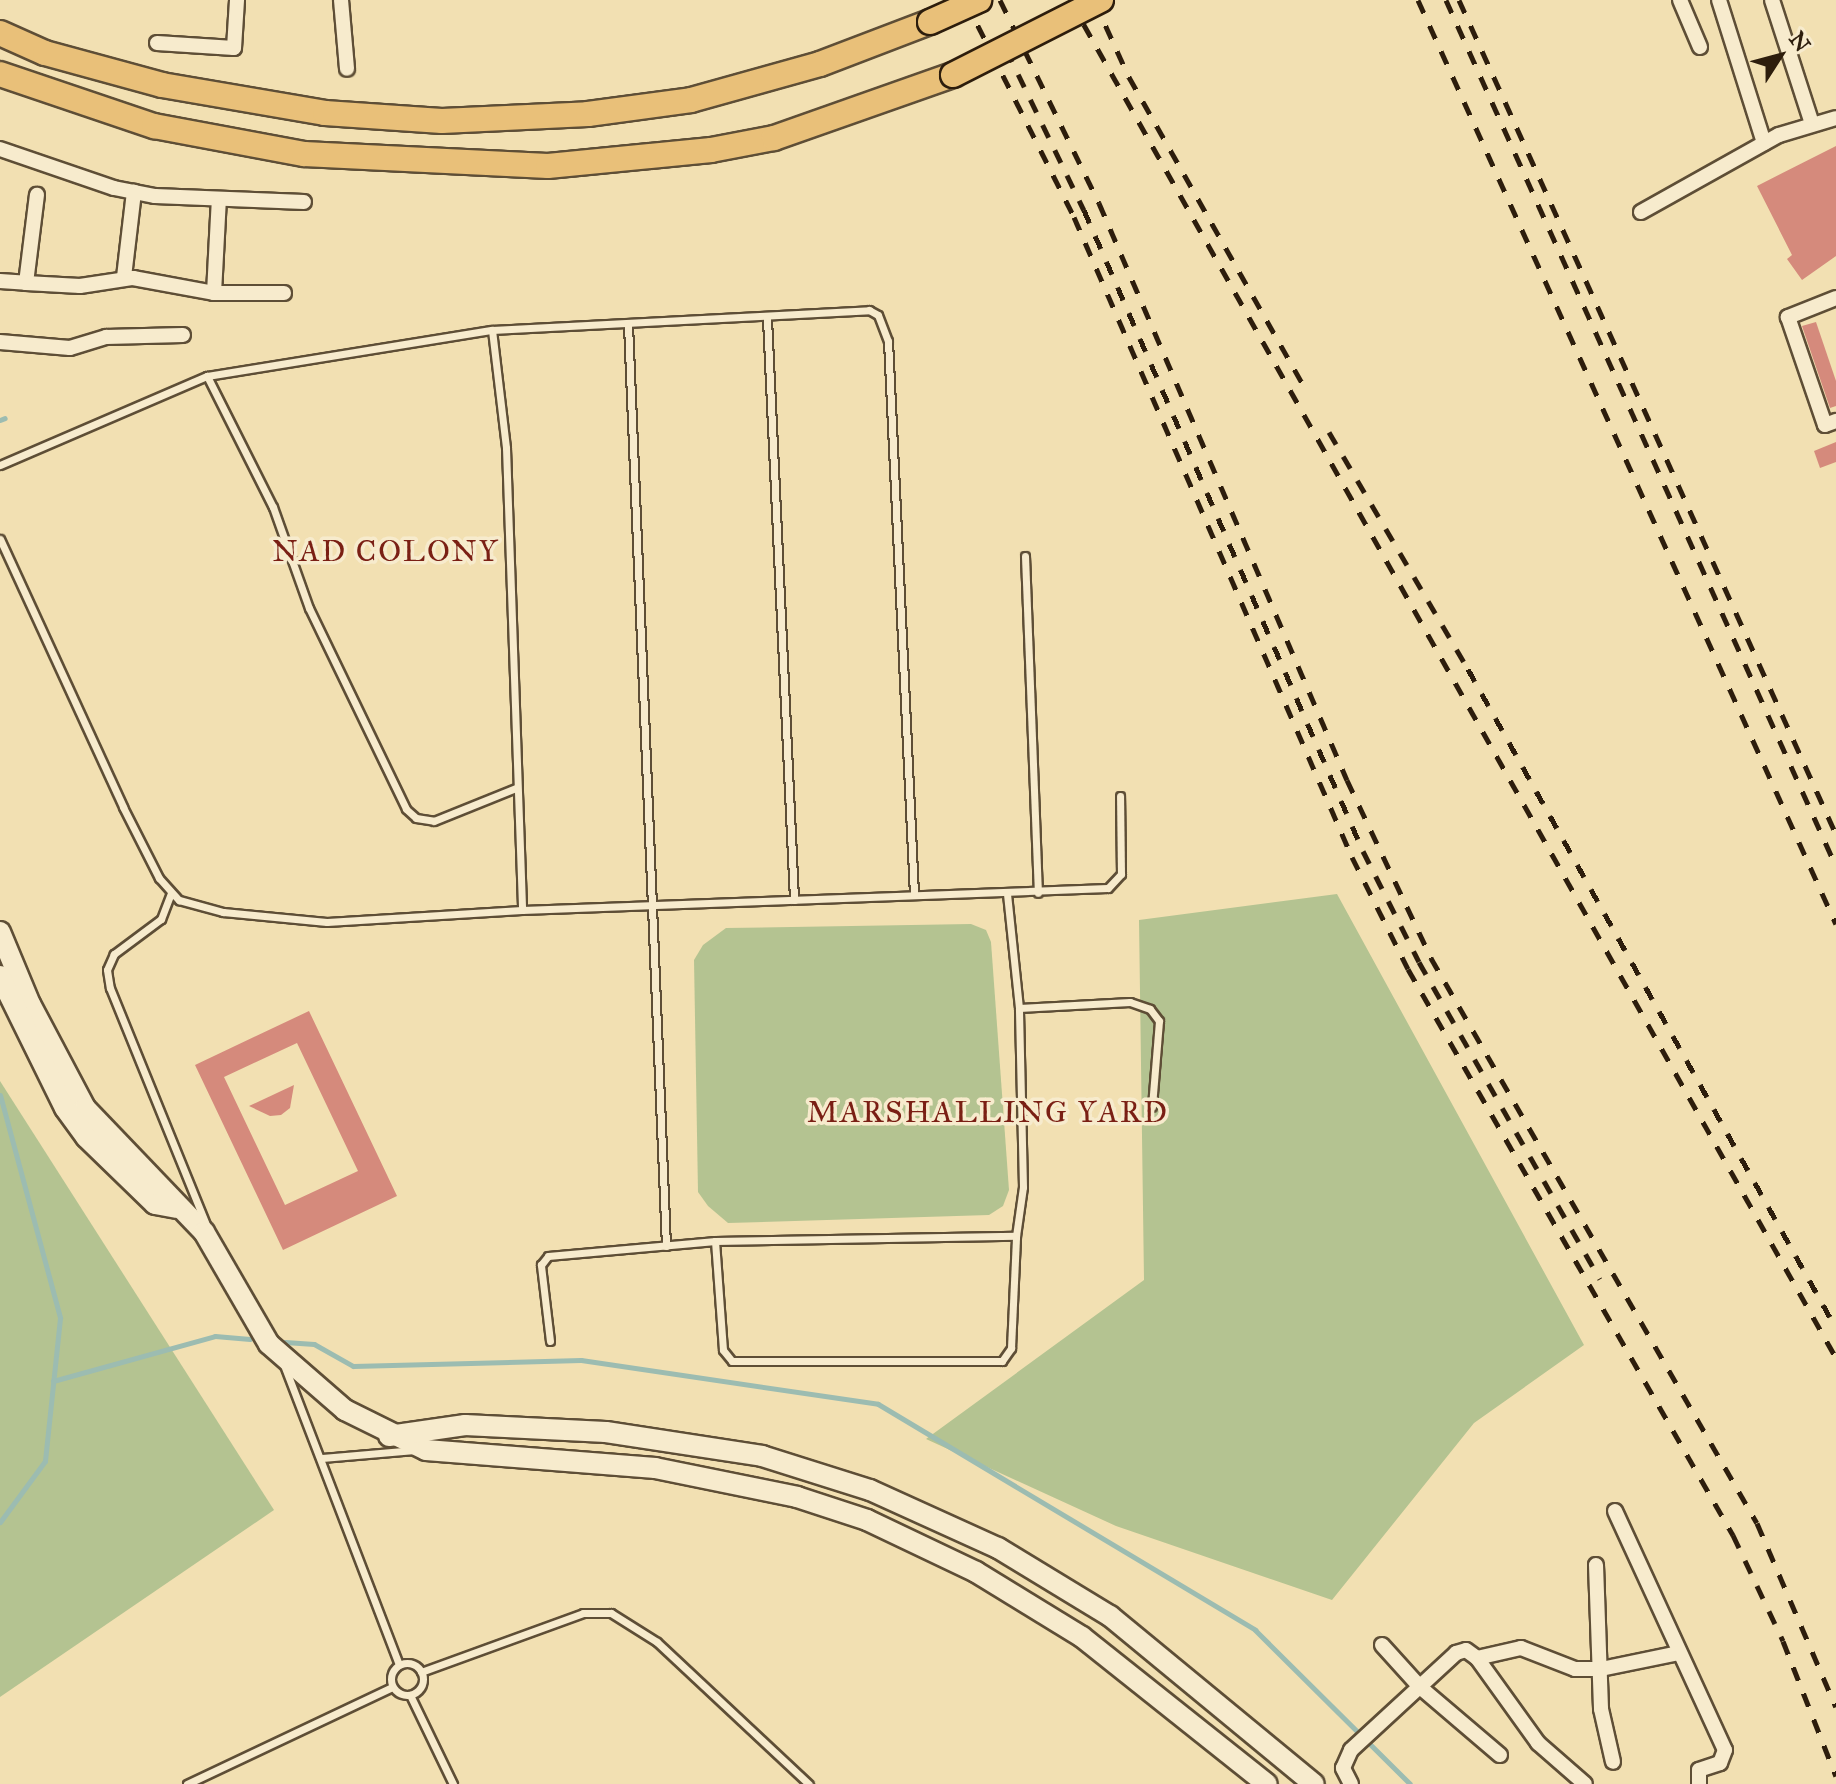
<!DOCTYPE html>
<html>
<head>
<meta charset="utf-8">
<style>
  body { margin:0 }
  #map { position:relative; width:1836px; height:1784px; overflow:hidden; background:#f2e0b2; font-family:"IM FELL Great Primer",serif }
  div>[style] { position:absolute }
  [style*='--x'] { left:calc(var(--x)*1px); top:calc(var(--y)*1px); width:calc(var(--w)*1px); rotate:calc(var(--a)*1deg) }
  .green>* { inset:0; background:#b4c391 }
  .stream>* { height:5px; margin:-2.5px; padding:0 2.5px; transform-origin:2.5px; border-radius:2.5px; background:#9cbcb1 }
  .building>* { inset:0; background:#d58a7c }
  .roads { filter:drop-shadow(2px 0 #5e4e36) drop-shadow(-2px 0 #5e4e36) drop-shadow(0 2px #5e4e36) drop-shadow(0 -2px #5e4e36) }
  .lane>* { height:7px; margin:-3.5px; padding:0 3.5px; transform-origin:3.5px; border-radius:3.5px; background:#f7ebcd }
  .lane>.ring { margin:-3.5px; padding:0; box-sizing:content-box; background:none; border:7px solid #f7ebcd; border-radius:50% }
  .street>* { height:14px; margin:-7px; padding:0 7px; transform-origin:7px; border-radius:7px; background:#f7ebcd }
  .secondary>* { height:20px; margin:-10px; padding:0 10px; transform-origin:10px; border-radius:10px; background:#f7ebcd }
  .primary>* { height:24px; margin:-12px; padding:0 12px; transform-origin:12px; border-radius:12px; background:#e9c079 }
  .rail>* { height:5px; margin-top:-2.5px; transform-origin:0; background:repeating-linear-gradient(90deg,#2d1d0c 0 14px,transparent 0 28px) }
  .bridges { filter:drop-shadow(2px 0 #2d1d0c) drop-shadow(-2px 0 #2d1d0c) drop-shadow(0 2px #2d1d0c) drop-shadow(0 -2px #2d1d0c) }
  .primary-bridge>* { height:24px; margin:-12px; padding:0 12px; transform-origin:12px; border-radius:12px; background:#e9c079 }
  span { translate:-50% -50%; white-space:nowrap; text-align:center; line-height:1.15; -webkit-text-stroke:7px #f7ebcd; paint-order:stroke }
  .neighbourhood-label { font-size:30px; color:#7a1f14; letter-spacing:2px }
  .north { position:absolute; left:1740px; top:16px; width:80px; height:80px; -webkit-text-stroke:6px #f7ebcd; paint-order:stroke; rotate:54deg; font-size:22px; font-weight:700; line-height:32px; text-align:center; color:#2d1d0c }
  .north::after { content:''; display:block; margin:auto; width:28px; height:36px; background:#2d1d0c; clip-path:polygon(50% 0,100% 100%,50% 72%,0 100%) }
</style>
</head>
<body>
<div id="map">
  <div class="green">
    <div style="clip-path:polygon(1337px 894px,1584px 1345px,1474px 1423px,1332px 1600px,1116px 1526px,926px 1439px,1144px 1280px,1139px 920px)"></div>
    <div style="clip-path:polygon(971px 924px,986px 930px,991px 942px,1009px 1190px,1003px 1206px,989px 1215px,728px 1223px,708px 1206px,698px 1192px,694px 960px,703px 945px,726px 928px)"></div>
    <div style="clip-path:polygon(0 1081px,274px 1510px,0 1697px)"></div>
  </div>
  <div class="stream">
    <div style="--x:0;--y:420;--w:5;--a:-22"></div>
    <div style="--x:0;--y:1095;--w:231;--a:74.9"></div>
    <div style="--x:60;--y:1318;--w:144;--a:96"></div>
    <div style="--x:45;--y:1461;--w:76;--a:126.4"></div>
    <div style="--x:285;--y:1342;--w:29;--a:4"></div>
    <div style="--x:314;--y:1344;--w:45;--a:29.4"></div>
    <div style="--x:353;--y:1366;--w:228;--a:-1.5"></div>
    <div style="--x:581;--y:1360;--w:300;--a:8.4"></div>
    <div style="--x:878;--y:1404;--w:440;--a:30.9"></div>
    <div style="--x:1255;--y:1630;--w:218;--a:44.8"></div>
    <div style="--x:53;--y:1381;--w:168;--a:-15.5"></div>
    <div style="--x:215;--y:1336;--w:35;--a:5"></div>
  </div>
  <div class="building">
    <div style="clip-path:polygon(1836px 146px,1836px 256px,1802px 280px,1787px 259px,1792px 255px,1757px 186px)"></div>
    <div style="clip-path:polygon(1816px 322px,1836px 381px,1836px 406px,1830px 408px,1802px 326px)"></div>
    <div style="clip-path:polygon(1836px 442px,1836px 462px,1820px 468px,1814px 451px)"></div>
    <div style="clip-path:polygon(evenodd,309px 1011px,397px 1196px,283px 1250px,195px 1065px,309px 1011px,297px 1043px,358px 1171px,285px 1205px,224px 1077px,297px 1043px)"></div>
    <div style="clip-path:polygon(294px 1085px,290px 1108px,281px 1115px,270px 1116px,249px 1106px)"></div>
  </div>
  <div class="roads">
    <div class="lane">
      <div style="--x:767;--y:318;--w:583;--a:87.34"></div>
      <div style="--x:628;--y:324;--w:923;--a:87.64"></div>
      <div style="--x:492;--y:330;--w:378;--a:-3"></div>
      <div style="--x:869;--y:310;--w:10;--a:29"></div>
      <div style="--x:878;--y:315;--w:28;--a:69"></div>
      <div style="--x:888;--y:341;--w:554;--a:87.31"></div>
      <div style="--x:207;--y:376;--w:147;--a:63.3"></div>
      <div style="--x:273;--y:507;--w:107;--a:70.4"></div>
      <div style="--x:309;--y:608;--w:223;--a:64.2"></div>
      <div style="--x:406;--y:809;--w:13;--a:42"></div>
      <div style="--x:416;--y:818;--w:18;--a:9"></div>
      <div style="--x:434;--y:821;--w:88;--a:-21.9"></div>
      <div style="--x:0;--y:465;--w:225;--a:-23.3"></div>
      <div style="--x:207;--y:376;--w:289;--a:-9.2"></div>
      <div style="--x:492;--y:330;--w:119;--a:83.2"></div>
      <div style="--x:506;--y:448;--w:462;--a:88"></div>
      <div style="--x:522;--y:910;--w:586;--a:-2.15"></div>
      <div style="--x:1108;--y:888;--w:19;--a:-47"></div>
      <div style="--x:1121;--y:874;--w:78;--a:-90.7"></div>
      <div style="--x:0;--y:539;--w:295;--a:65.3"></div>
      <div style="--x:123;--y:807;--w:80;--a:63.1"></div>
      <div style="--x:159;--y:878;--w:30;--a:48"></div>
      <div style="--x:179;--y:900;--w:46;--a:15.3"></div>
      <div style="--x:223;--y:912;--w:104;--a:5.5"></div>
      <div style="--x:327;--y:922;--w:195;--a:-3.5"></div>
      <div style="--x:1025;--y:556;--w:337;--a:87.8"></div>
      <div style="--x:171;--y:893;--w:28;--a:111"></div>
      <div style="--x:161;--y:919;--w:59;--a:143.3"></div>
      <div style="--x:114;--y:954;--w:17;--a:114"></div>
      <div style="--x:107;--y:970;--w:18;--a:81"></div>
      <div style="--x:110;--y:988;--w:255;--a:67.9"></div>
      <div style="--x:1019;--y:1008;--w:111;--a:-3.1"></div>
      <div style="--x:1130;--y:1002;--w:21;--a:19"></div>
      <div style="--x:1150;--y:1009;--w:15;--a:53"></div>
      <div style="--x:1159;--y:1021;--w:86;--a:94.7"></div>
      <div style="--x:715;--y:1241;--w:109;--a:85.8"></div>
      <div style="--x:723;--y:1350;--w:14;--a:51"></div>
      <div style="--x:732;--y:1361;--w:270;--a:0"></div>
      <div style="--x:1002;--y:1361;--w:16;--a:-55"></div>
      <div style="--x:1011;--y:1348;--w:112;--a:-87.4"></div>
      <div style="--x:550;--y:1341;--w:77;--a:-96.8"></div>
      <div style="--x:541;--y:1265;--w:11;--a:-52"></div>
      <div style="--x:548;--y:1256;--w:168;--a:-5.1"></div>
      <div style="--x:715;--y:1241;--w:301;--a:-1"></div>
      <div style="--x:1016;--y:1236;--w:49;--a:-81.9"></div>
      <div style="--x:1023;--y:1187;--w:179;--a:-91.3"></div>
      <div style="--x:1019;--y:1008;--w:116;--a:-96"></div>
      <div style="--x:284;--y:1365;--w:321;--a:69"></div>
      <div style="--x:322;--y:1458;--w:93;--a:-4.9"></div>
      <div class="ring" style="left:391px;top:1663px;width:25px;height:25px"></div>
      <div style="--x:421;--y:1672;--w:172;--a:-20"></div>
      <div style="--x:583;--y:1613;--w:28;--a:0"></div>
      <div style="--x:611;--y:1613;--w:54;--a:32.2"></div>
      <div style="--x:657;--y:1642;--w:208;--a:43.1"></div>
      <div style="--x:410;--y:1695;--w:99;--a:64.2"></div>
      <div style="--x:187;--y:1784;--w:227;--a:-25.3"></div>
    </div>
    <div class="street">
      <div style="--x:341;--y:0;--w:69;--a:85"></div>
      <div style="--x:1680;--y:0;--w:51;--a:66.9"></div>
      <div style="--x:1719;--y:0;--w:150;--a:72.5"></div>
      <div style="--x:1772;--y:0;--w:130;--a:72.1"></div>
      <div style="--x:157;--y:43;--w:77;--a:3.7"></div>
      <div style="--x:234;--y:48;--w:48;--a:-86.4"></div>
      <div style="--x:0;--y:149;--w:120;--a:18.9"></div>
      <div style="--x:114;--y:188;--w:42;--a:11"></div>
      <div style="--x:155;--y:196;--w:149;--a:2.3"></div>
      <div style="--x:1641;--y:212;--w:158;--a:-29.2"></div>
      <div style="--x:1779;--y:135;--w:59;--a:-16.6"></div>
      <div style="--x:124;--y:277;--w:86;--a:-83.3"></div>
      <div style="--x:0;--y:281;--w:26;--a:4"></div>
      <div style="--x:26;--y:283;--w:89;--a:-82.9"></div>
      <div style="--x:26;--y:283;--w:54;--a:3.2"></div>
      <div style="--x:80;--y:286;--w:54;--a:-8.6"></div>
      <div style="--x:133;--y:278;--w:82;--a:10.5"></div>
      <div style="--x:214;--y:293;--w:70;--a:0"></div>
      <div style="--x:214;--y:293;--w:94;--a:-87"></div>
      <div style="--x:1836;--y:298;--w:52;--a:158.4"></div>
      <div style="--x:1788;--y:317;--w:114;--a:71.1"></div>
      <div style="--x:1825;--y:425;--w:12;--a:-20"></div>
      <div style="--x:0;--y:342;--w:70;--a:4.9"></div>
      <div style="--x:70;--y:348;--w:38;--a:-17"></div>
      <div style="--x:106;--y:337;--w:77;--a:-1.5"></div>
      <div style="--x:1615;--y:1511;--w:263;--a:65.3"></div>
      <div style="--x:1725;--y:1750;--w:14;--a:111"></div>
      <div style="--x:1720;--y:1763;--w:22;--a:162"></div>
      <div style="--x:1699;--y:1770;--w:14;--a:90"></div>
      <div style="--x:1596;--y:1565;--w:144;--a:88"></div>
      <div style="--x:1601;--y:1709;--w:54;--a:77.2"></div>
      <div style="--x:1382;--y:1645;--w:57;--a:47.9"></div>
      <div style="--x:1420;--y:1687;--w:105;--a:40.4"></div>
      <div style="--x:1477;--y:1658;--w:45;--a:-12.8"></div>
      <div style="--x:1521;--y:1648;--w:58;--a:21.3"></div>
      <div style="--x:1575;--y:1669;--w:26;--a:0"></div>
      <div style="--x:1601;--y:1669;--w:80;--a:-11.6"></div>
      <div style="--x:1351;--y:1784;--w:18;--a:-117"></div>
      <div style="--x:1343;--y:1768;--w:20;--a:-66"></div>
      <div style="--x:1351;--y:1750;--w:143;--a:-42.7"></div>
      <div style="--x:1456;--y:1653;--w:10;--a:-17"></div>
      <div style="--x:1466;--y:1650;--w:14;--a:36"></div>
      <div style="--x:1477;--y:1658;--w:105;--a:54.3"></div>
      <div style="--x:1538;--y:1743;--w:62;--a:41.1"></div>
    </div>
    <div class="secondary">
      <div style="--x:0;--y:932;--w:78;--a:67.4"></div>
      <div style="--x:30;--y:1004;--w:118;--a:62.1"></div>
      <div style="--x:85;--y:1108;--w:172;--a:46.2"></div>
      <div style="--x:204;--y:1232;--w:129;--a:59.9"></div>
      <div style="--x:269;--y:1344;--w:101;--a:41"></div>
      <div style="--x:345;--y:1410;--w:90;--a:26.3"></div>
      <div style="--x:426;--y:1450;--w:230;--a:4.5"></div>
      <div style="--x:655;--y:1468;--w:145;--a:11.5"></div>
      <div style="--x:797;--y:1497;--w:74;--a:18.2"></div>
      <div style="--x:867;--y:1520;--w:121;--a:25.5"></div>
      <div style="--x:976;--y:1572;--w:124;--a:31.5"></div>
      <div style="--x:1082;--y:1637;--w:236;--a:38.5"></div>
      <div style="--x:0;--y:976;--w:147;--a:63.8"></div>
      <div style="--x:65;--y:1108;--w:36;--a:54"></div>
      <div style="--x:86;--y:1137;--w:96;--a:44.2"></div>
      <div style="--x:155;--y:1204;--w:22;--a:10"></div>
      <div style="--x:389;--y:1436;--w:77;--a:-8.2"></div>
      <div style="--x:465;--y:1425;--w:141;--a:2.8"></div>
      <div style="--x:606;--y:1432;--w:158;--a:8.7"></div>
      <div style="--x:762;--y:1456;--w:113;--a:17.5"></div>
      <div style="--x:870;--y:1490;--w:141;--a:24.4"></div>
      <div style="--x:998;--y:1548;--w:131;--a:31.3"></div>
      <div style="--x:1110;--y:1616;--w:264;--a:39.5"></div>
    </div>
    <div class="primary">
      <div style="--x:0;--y:33;--w:49;--a:24"></div>
      <div style="--x:45;--y:53;--w:121;--a:15.3"></div>
      <div style="--x:162;--y:85;--w:165;--a:9.7"></div>
      <div style="--x:325;--y:113;--w:117;--a:3.9"></div>
      <div style="--x:442;--y:121;--w:146;--a:-2.7"></div>
      <div style="--x:588;--y:114;--w:104;--a:-7.7"></div>
      <div style="--x:691;--y:100;--w:134;--a:-15.6"></div>
      <div style="--x:820;--y:64;--w:118;--a:-20.9"></div>
      <div style="--x:0;--y:74;--w:163;--a:18.7"></div>
      <div style="--x:154;--y:126;--w:153;--a:10.6"></div>
      <div style="--x:304;--y:154;--w:244;--a:2.8"></div>
      <div style="--x:548;--y:166;--w:164;--a:-5.6"></div>
      <div style="--x:711;--y:150;--w:64;--a:-10.8"></div>
      <div style="--x:774;--y:138;--w:190;--a:-19.4"></div>
    </div>
  </div>
  <div class="rail">
    <div style="--x:965;--y:0;--w:243;--a:63.3"></div>
    <div style="--x:1074;--y:217;--w:698;--a:66.52"></div>
    <div style="--x:1352;--y:857;--w:125;--a:63.4"></div>
    <div style="--x:1408;--y:969;--w:653;--a:60.14"></div>
    <div style="--x:1733;--y:1535;--w:117;--a:64.7"></div>
    <div style="--x:1783;--y:1641;--w:145;--a:68.6"></div>
    <div style="--x:1000;--y:0;--w:226;--a:64"></div>
    <div style="--x:1099;--y:203;--w:628;--a:66.74"></div>
    <div style="--x:1347;--y:780;--w:197;--a:64.7"></div>
    <div style="--x:1431;--y:958;--w:652;--a:60.02"></div>
    <div style="--x:1757;--y:1523;--w:200;--a:66.8"></div>
    <div style="--x:1070;--y:0;--w:1559;--a:60.57"></div>
    <div style="--x:1094;--y:0;--w:85;--a:65.6"></div>
    <div style="--x:1129;--y:77;--w:352;--a:60.5"></div>
    <div style="--x:1418;--y:0;--w:1014;--a:65.66"></div>
    <div style="--x:1446;--y:0;--w:950;--a:65.76"></div>
    <div style="--x:1459;--y:0;--w:915;--a:65.68"></div>
    <div style="--x:1006;--y:49;--w:179;--a:64.2"></div>
    <div style="--x:1084;--y:210;--w:699;--a:66.48"></div>
    <div style="--x:1363;--y:851;--w:124;--a:63.2"></div>
    <div style="--x:1419;--y:962;--w:365;--a:60.3"></div>
    <div style="--x:1329;--y:432;--w:275;--a:59.6"></div>
    <div style="--x:1468;--y:669;--w:755;--a:60.82"></div>
  </div>
  <div class="bridges">
    <div class="primary-bridge">
      <div style="--x:930;--y:22;--w:54;--a:-24.2"></div>
      <div style="--x:953;--y:75;--w:166;--a:-26.9"></div>
    </div>
  </div>
  <div class="neighbourhood-label">
    <span style="left:386px;top:551px">NAD COLONY</span>
    <span style="left:988px;top:1112px">MARSHALLING YARD</span>
  </div>
  <div class="north">N</div>
</div>
</body>
</html>
